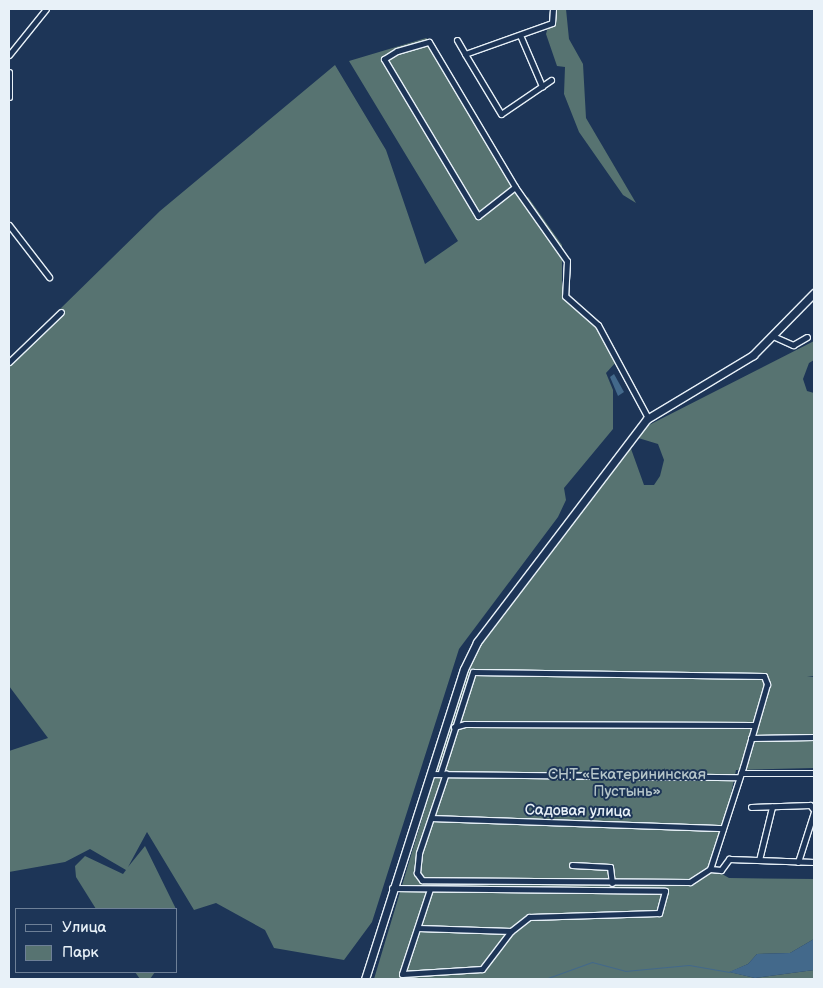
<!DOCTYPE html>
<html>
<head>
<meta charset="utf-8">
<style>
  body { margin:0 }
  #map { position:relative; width:823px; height:988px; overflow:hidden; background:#1d3557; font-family:"Balsamiq Sans",sans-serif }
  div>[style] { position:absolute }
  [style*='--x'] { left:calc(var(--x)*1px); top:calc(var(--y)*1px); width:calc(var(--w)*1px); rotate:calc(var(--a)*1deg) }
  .green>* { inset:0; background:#577371 }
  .water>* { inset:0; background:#43698b }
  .stream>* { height:1px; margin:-0.5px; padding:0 0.5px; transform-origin:0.5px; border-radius:0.5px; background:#43698b }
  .roads { filter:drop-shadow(1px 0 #e8f1f8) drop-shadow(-1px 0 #e8f1f8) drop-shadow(0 1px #e8f1f8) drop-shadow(0 -1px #e8f1f8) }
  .street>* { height:5px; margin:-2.5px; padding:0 2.5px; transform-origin:2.5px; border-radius:2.5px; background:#1d3557 }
  .secondary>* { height:7px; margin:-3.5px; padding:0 3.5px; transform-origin:3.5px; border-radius:3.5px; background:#1d3557 }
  span { translate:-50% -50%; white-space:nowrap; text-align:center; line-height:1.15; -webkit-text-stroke:4px #1d3557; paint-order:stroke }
  .park-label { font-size:15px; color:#b5c5c9 }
  .street-label { font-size:15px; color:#e8f1f8 }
  .frame { position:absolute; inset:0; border:10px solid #e8f1f8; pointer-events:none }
  .legend { position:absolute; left:15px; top:908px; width:162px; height:65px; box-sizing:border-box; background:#1d3557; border:1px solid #6e8097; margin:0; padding:6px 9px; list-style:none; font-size:15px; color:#e8f1f8 }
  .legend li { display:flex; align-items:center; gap:10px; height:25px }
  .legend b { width:25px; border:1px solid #6e8097 }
</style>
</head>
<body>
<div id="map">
  <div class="green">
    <div style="clip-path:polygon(553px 9px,566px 9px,569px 39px,583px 64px,586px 118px,636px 203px,623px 195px,579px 132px,564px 94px,565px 67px,557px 66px,546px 34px)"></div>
    <div style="clip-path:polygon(426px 38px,433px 42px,525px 198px,528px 197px,562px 245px,562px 286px,571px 305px,597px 326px,617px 361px,606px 373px,613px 390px,613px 429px,564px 488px,566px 500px,558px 517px,459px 649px,372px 922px,344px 960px,274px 948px,265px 930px,216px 903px,194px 910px,147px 832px,128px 867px,145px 846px,176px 909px,96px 909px,76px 877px,75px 866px,85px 856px,123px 874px,126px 870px,90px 849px,65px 862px,9px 872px,9px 751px,48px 738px,9px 686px,9px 359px,160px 211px,335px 65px,386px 150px,425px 264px,458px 241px,349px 61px)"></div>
    <div style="clip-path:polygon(814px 341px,814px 360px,809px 363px,803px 379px,807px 391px,814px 393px,814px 676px,807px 677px,814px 677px,814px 768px,736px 770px,715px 870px,729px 878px,814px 879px,814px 939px,790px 953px,757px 954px,748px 964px,730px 972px,755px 978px,814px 970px,814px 979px,374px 979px,471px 655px,630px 446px,644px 485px,654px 485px,660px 476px,664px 460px,658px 444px,635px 437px,647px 426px)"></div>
    <div style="clip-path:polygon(135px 972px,155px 972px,150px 979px,140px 979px)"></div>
  </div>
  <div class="water">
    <div style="clip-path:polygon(614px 374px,624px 392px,618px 396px,610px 377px)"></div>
    <div style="clip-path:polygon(814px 939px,814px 970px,755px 978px,729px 972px,748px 964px,757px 954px,790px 953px)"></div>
  </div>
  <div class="stream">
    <div style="--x:545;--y:979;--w:50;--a:-19.9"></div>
    <div style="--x:592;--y:962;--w:34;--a:15"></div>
    <div style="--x:625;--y:971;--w:64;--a:-5.4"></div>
    <div style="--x:689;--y:965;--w:41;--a:9.9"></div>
  </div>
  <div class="roads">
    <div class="street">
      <div style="--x:520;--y:35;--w:56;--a:66.7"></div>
      <div style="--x:457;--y:40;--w:16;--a:60"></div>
      <div style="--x:9;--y:55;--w:59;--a:-51.2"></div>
      <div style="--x:9;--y:72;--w:25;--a:90"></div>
      <div style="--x:551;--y:80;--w:60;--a:145.8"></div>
      <div style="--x:501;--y:114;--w:70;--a:-121"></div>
      <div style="--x:465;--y:54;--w:92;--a:-19.6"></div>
      <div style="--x:552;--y:23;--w:14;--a:-86"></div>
      <div style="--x:515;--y:187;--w:47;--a:141.9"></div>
      <div style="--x:478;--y:216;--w:183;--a:-120.9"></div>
      <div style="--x:384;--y:59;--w:15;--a:-32"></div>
      <div style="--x:397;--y:51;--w:33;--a:-16"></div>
      <div style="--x:429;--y:42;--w:169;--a:59.3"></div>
      <div style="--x:515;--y:187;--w:90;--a:54.9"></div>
      <div style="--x:567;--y:261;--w:35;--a:93"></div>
      <div style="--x:565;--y:296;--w:44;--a:41.3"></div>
      <div style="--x:598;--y:325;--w:106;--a:61.7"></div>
      <div style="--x:9;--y:225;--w:66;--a:52.4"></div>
      <div style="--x:775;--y:337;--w:20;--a:24"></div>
      <div style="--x:793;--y:345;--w:16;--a:-30"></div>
      <div style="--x:9;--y:362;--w:72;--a:-43.9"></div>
      <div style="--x:454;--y:727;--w:11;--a:-15"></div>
      <div style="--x:465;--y:724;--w:289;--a:0.2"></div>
      <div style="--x:751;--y:738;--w:63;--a:-0.9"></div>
      <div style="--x:441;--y:772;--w:105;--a:-72.3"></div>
      <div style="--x:473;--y:672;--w:291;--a:0.8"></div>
      <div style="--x:764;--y:676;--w:9;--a:69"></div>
      <div style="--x:767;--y:684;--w:86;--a:106.1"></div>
      <div style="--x:743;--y:767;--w:107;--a:107.9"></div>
      <div style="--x:710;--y:869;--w:24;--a:147"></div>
      <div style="--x:690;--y:882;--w:268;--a:-179.6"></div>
      <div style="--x:422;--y:880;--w:9;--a:-126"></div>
      <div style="--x:417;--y:873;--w:20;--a:-84"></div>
      <div style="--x:419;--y:853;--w:84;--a:-71.4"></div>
      <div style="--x:741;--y:773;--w:73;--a:0"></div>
      <div style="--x:430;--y:774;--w:308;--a:0.6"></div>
      <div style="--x:751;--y:807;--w:59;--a:-1.9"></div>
      <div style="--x:810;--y:805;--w:6;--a:51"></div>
      <div style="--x:433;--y:818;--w:290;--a:2"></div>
      <div style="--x:759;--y:860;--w:55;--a:-76.2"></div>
      <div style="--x:798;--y:862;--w:52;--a:-72.3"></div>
      <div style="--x:572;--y:865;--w:38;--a:3"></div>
      <div style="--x:610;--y:867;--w:16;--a:83"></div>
      <div style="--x:710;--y:869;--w:11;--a:5"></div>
      <div style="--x:721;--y:870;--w:14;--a:-54"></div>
      <div style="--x:729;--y:859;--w:85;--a:2"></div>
      <div style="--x:392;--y:888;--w:273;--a:0.6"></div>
      <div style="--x:665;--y:891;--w:23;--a:105"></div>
      <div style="--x:659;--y:913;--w:130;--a:178.2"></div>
      <div style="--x:529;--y:917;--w:23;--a:142"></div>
      <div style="--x:511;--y:931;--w:48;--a:127.3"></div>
      <div style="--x:482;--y:969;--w:80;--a:176.4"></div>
      <div style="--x:402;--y:974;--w:89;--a:-71.8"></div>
      <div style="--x:418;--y:928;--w:93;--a:1.8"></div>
    </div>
    <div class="secondary">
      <div style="--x:365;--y:979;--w:325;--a:-72.3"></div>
      <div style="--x:464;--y:669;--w:30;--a:-64"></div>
      <div style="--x:477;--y:642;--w:280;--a:-52.7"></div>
      <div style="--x:647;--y:419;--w:124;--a:-31.1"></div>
      <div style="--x:753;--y:355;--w:87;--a:-45.5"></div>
    </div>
  </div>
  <div class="park-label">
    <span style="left:627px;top:783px">СНТ «Екатерининская<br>Пустынь»</span>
  </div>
  <div class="street-label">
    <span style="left:578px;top:811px;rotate:1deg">Садовая улица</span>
  </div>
  <div class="frame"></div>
  <ul class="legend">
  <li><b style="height:6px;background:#1d3557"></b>Улица</li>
  <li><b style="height:14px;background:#577371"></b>Парк</li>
  </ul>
</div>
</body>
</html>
